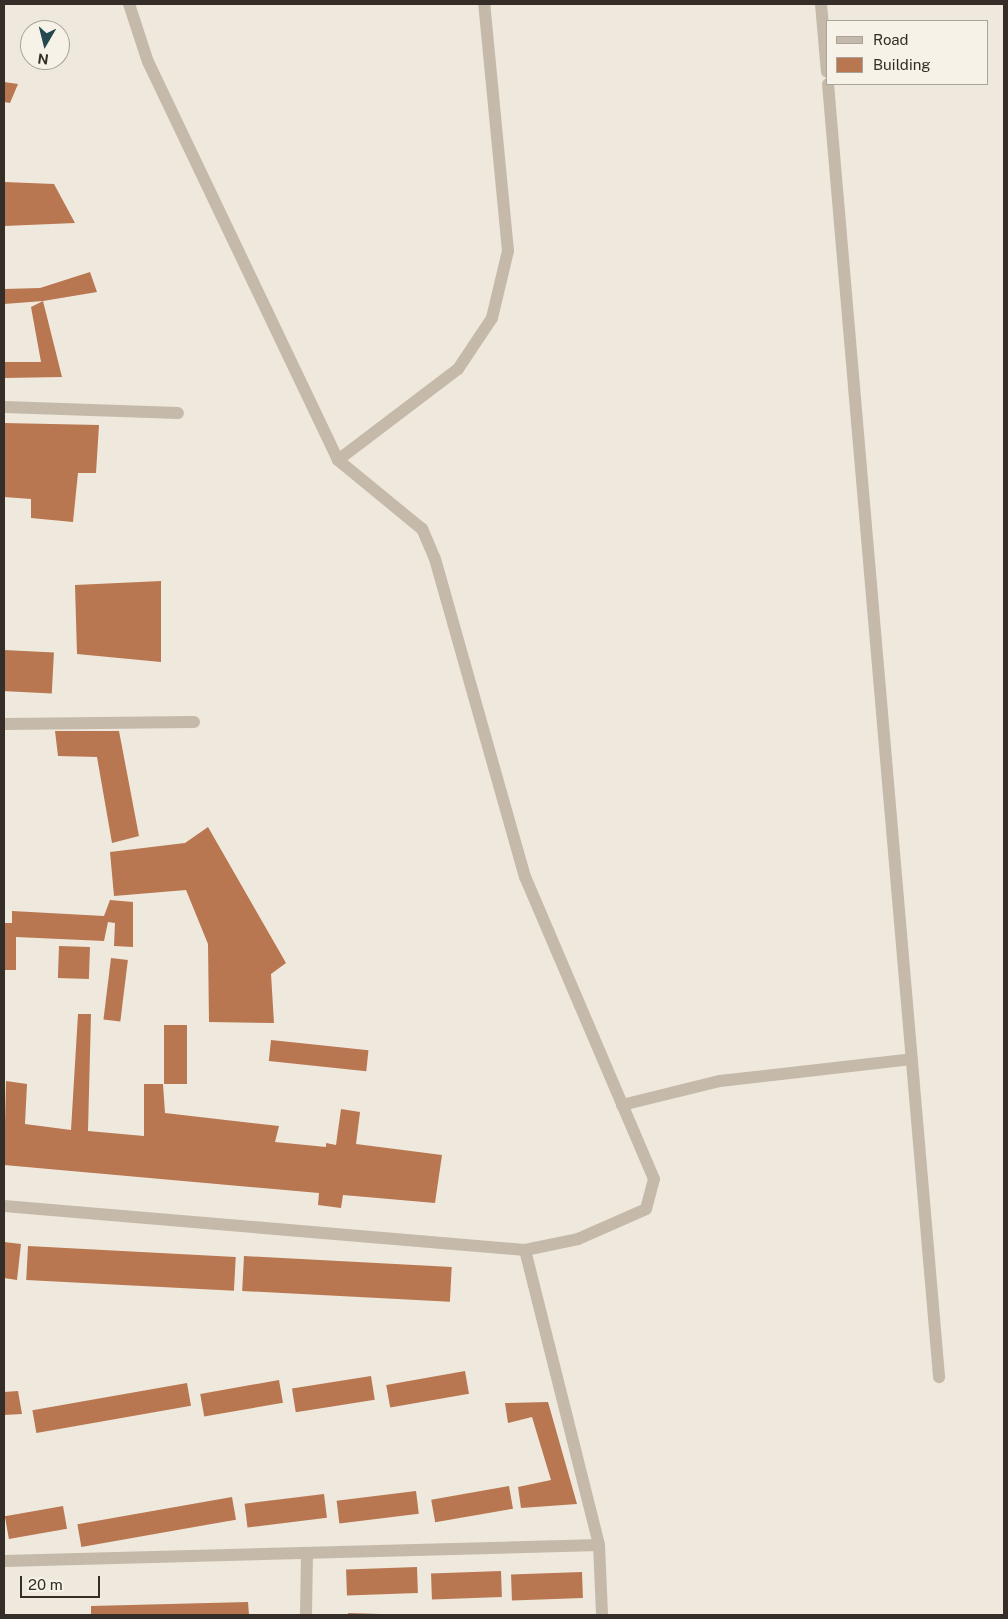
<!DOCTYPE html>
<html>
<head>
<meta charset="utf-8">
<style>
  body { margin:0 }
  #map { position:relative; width:1008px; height:1619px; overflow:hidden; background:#efe8dc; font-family:"Public Sans",sans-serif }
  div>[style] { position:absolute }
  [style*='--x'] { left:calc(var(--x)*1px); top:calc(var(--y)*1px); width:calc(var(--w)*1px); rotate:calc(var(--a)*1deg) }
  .building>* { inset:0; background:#b87751; transform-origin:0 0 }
  .minor>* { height:12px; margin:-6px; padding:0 6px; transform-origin:6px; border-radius:6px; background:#c5baa9 }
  span { translate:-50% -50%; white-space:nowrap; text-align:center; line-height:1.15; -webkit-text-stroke:4px #f7f2e8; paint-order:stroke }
  .frame { position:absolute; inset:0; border:5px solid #342d28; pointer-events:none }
  .legend { position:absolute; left:826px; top:20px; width:162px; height:65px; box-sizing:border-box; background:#f7f2e8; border:1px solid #a9a39b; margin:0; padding:6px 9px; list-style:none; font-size:15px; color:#342d28 }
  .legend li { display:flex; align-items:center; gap:10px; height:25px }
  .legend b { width:25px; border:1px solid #a9a39b }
  .north { position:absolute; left:20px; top:20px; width:50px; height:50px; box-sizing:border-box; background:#f7f2e8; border:1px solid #a9a39b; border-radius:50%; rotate:188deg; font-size:14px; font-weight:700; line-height:20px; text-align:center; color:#342d28 }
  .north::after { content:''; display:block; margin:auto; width:18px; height:22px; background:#234850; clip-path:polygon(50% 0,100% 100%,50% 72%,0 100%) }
  .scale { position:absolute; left:20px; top:1576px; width:80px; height:22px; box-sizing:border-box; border:2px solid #342d28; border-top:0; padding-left:6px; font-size:15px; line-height:18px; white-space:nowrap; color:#342d28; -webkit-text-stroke:4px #f7f2e8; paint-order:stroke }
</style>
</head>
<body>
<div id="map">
  <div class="building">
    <div style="clip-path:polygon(4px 82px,18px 84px,10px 103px,4px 102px)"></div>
    <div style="clip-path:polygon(4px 182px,54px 184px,75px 223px,4px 226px)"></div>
    <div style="clip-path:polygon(90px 272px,97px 292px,43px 301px,62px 377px,4px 378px,4px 362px,41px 362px,31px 307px,43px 301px,4px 304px,4px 289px,40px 288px)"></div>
    <div style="clip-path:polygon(4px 423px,99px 425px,96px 473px,78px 473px,73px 522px,31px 518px,31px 499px,4px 497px)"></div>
    <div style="clip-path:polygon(161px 581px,161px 662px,77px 654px,75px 585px)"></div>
    <div style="left:4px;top:650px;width:50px;height:41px;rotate:3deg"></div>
    <div style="clip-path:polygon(55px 731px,119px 731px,139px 836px,112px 843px,97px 757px,58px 756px)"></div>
    <div style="clip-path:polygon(208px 827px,286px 963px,271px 974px,274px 1023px,209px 1022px,208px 944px,186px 890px,114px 896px,110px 852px,185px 843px)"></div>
    <div style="clip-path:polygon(110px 900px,133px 902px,133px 947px,114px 946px,115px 923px,108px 922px,104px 941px,16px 937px,16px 970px,4px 970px,4px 923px,12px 923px,12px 911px,104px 916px)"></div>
    <div style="left:59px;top:946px;width:31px;height:32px;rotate:2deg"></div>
    <div style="left:111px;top:958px;width:17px;height:62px;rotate:7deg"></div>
    <div style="clip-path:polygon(78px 1014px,91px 1014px,88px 1131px,144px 1136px,144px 1084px,163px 1084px,165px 1113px,279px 1126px,275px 1142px,326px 1147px,326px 1143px,336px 1145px,341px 1109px,360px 1112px,356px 1144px,442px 1155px,435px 1203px,343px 1195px,341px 1208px,318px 1205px,319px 1193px,4px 1165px,6px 1081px,27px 1084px,25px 1124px,71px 1130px)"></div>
    <div style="left:164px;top:1025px;width:23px;height:59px"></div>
    <div style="left:271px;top:1040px;width:98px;height:21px;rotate:6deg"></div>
    <div style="clip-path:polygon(4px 1242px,21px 1244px,17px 1280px,4px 1278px)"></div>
    <div style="left:28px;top:1246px;width:208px;height:34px;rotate:3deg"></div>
    <div style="left:244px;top:1256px;width:208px;height:35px;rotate:3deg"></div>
    <div style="left:465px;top:1371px;width:23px;height:80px;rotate:80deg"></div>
    <div style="left:371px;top:1376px;width:24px;height:80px;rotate:81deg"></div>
    <div style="left:279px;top:1380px;width:23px;height:80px;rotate:80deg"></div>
    <div style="left:187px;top:1383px;width:23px;height:157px;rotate:80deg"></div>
    <div style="clip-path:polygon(18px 1391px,22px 1414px,4px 1415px,4px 1392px)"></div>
    <div style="clip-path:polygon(548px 1402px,577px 1504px,521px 1508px,518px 1487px,551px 1480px,532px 1417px,508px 1423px,505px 1403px)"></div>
    <div style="left:509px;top:1486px;width:23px;height:79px;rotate:80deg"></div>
    <div style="left:416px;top:1491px;width:23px;height:80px;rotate:83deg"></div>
    <div style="left:324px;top:1494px;width:24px;height:80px;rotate:83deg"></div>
    <div style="left:232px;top:1497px;width:23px;height:157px;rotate:80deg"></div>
    <div style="left:63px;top:1506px;width:23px;height:59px;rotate:80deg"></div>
    <div style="left:417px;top:1567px;width:26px;height:71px;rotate:88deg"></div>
    <div style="left:501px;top:1571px;width:26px;height:70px;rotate:88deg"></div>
    <div style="left:582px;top:1572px;width:26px;height:71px;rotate:88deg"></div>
    <div style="clip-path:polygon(248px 1602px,249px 1615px,91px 1615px,91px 1606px)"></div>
    <div style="clip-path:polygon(348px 1613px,380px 1614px,380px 1615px,348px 1615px)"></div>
  </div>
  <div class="minor">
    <div style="--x:821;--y:4;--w:68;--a:85"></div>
    <div style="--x:828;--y:84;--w:1298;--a:85.09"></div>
    <div style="--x:4;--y:407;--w:174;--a:2"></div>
    <div style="--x:338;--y:460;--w:151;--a:-37.2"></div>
    <div style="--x:458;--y:369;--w:61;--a:-56.3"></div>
    <div style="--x:492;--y:318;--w:69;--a:-76.6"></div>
    <div style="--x:508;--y:251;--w:248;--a:-95.5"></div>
    <div style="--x:4;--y:724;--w:190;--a:-0.6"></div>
    <div style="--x:622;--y:1105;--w:101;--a:-13.8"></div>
    <div style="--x:720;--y:1081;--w:193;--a:-6.5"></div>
    <div style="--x:4;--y:1206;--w:523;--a:4.83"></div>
    <div style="--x:525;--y:1250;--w:54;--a:-11.7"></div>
    <div style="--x:578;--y:1239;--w:74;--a:-23.8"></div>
    <div style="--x:646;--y:1209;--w:31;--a:-75"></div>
    <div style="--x:654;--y:1179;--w:328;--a:-113.1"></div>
    <div style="--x:525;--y:877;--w:330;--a:-105.8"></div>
    <div style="--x:435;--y:559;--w:33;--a:-113"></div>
    <div style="--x:422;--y:529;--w:109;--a:-140.6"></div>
    <div style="--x:338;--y:460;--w:441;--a:-115.5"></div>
    <div style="--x:148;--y:62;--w:61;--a:-108.1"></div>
    <div style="--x:525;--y:1250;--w:304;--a:75.9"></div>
    <div style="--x:599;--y:1545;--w:70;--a:87.5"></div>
    <div style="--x:4;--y:1561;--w:595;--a:-1.54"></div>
    <div style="--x:306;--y:1615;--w:62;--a:-89.1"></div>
  </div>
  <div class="frame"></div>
  <ul class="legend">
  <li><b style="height:6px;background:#c5baa9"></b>Road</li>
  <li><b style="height:14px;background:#b87751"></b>Building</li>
  </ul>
  <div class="north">N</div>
  <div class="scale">20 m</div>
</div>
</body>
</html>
